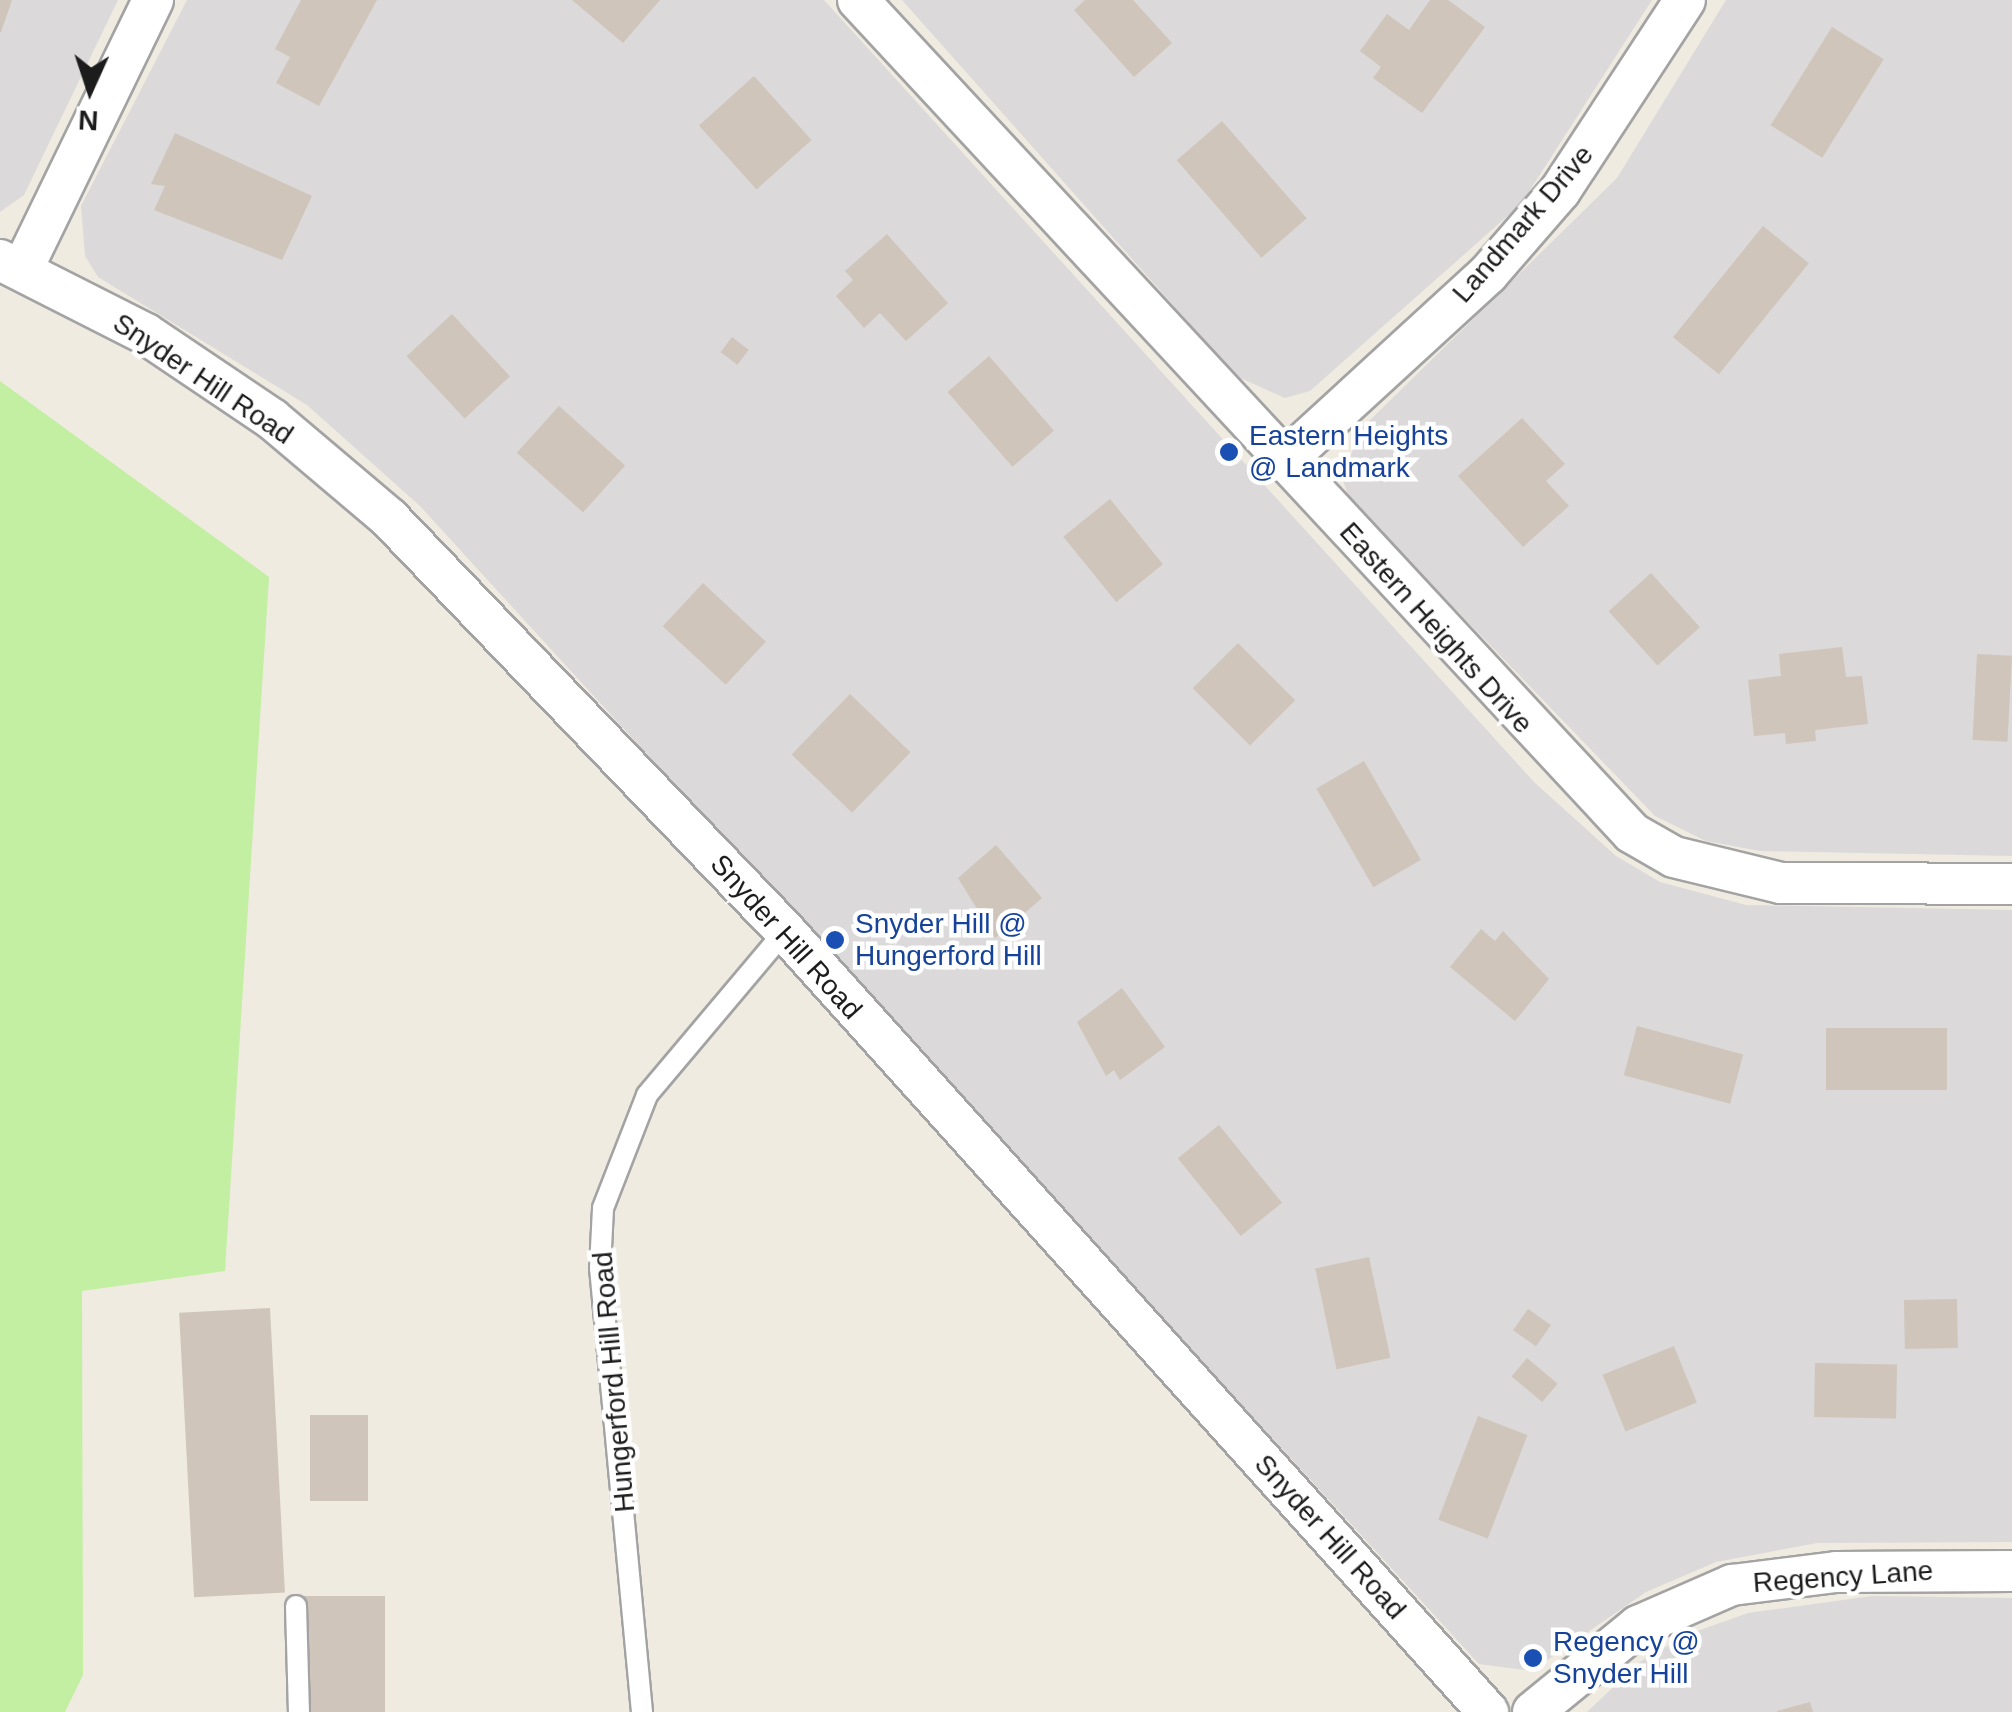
<!DOCTYPE html>
<html>
<head>
<meta charset="utf-8">
<style>
  body { margin:0 }
  #map { position:relative; width:2012px; height:1712px; overflow:hidden; background:#efebe1; font-family:Helvetica,sans-serif }
  div>[style] { position:absolute }
  [style*='--x'] { left:calc(var(--x)*1px); top:calc(var(--y)*1px); width:calc(var(--w)*1px); rotate:calc(var(--a)*1deg) }
  .residential>* { inset:0; background:#dbd9d9 }
  .grass>* { inset:0; background:#c2efa1 }
  .building>* { inset:0; background:#cfc5ba; transform-origin:0 0 }
  .roads { filter:drop-shadow(2px 0 #a3a3a3) drop-shadow(-2px 0 #a3a3a3) drop-shadow(0 2px #a3a3a3) drop-shadow(0 -2px #a3a3a3) }
  .service>* { height:20px; margin:-10px; padding:0 10px; transform-origin:10px; border-radius:10px; background:#fff }
  .minor>* { height:40px; margin:-20px; padding:0 20px; transform-origin:20px; border-radius:20px; background:#fff }
  .dots>* { width:28px; height:28px; translate:-50% -50%; box-sizing:border-box; border:5px solid #fff; border-radius:50% }
  span { translate:-50% -50%; white-space:nowrap; text-align:center; line-height:1.15; -webkit-text-stroke:9px #fff; paint-order:stroke }
  .street-label { font-size:28px; color:#1c1c1c }
  .transit-label { font-size:28px; color:#164399 }
  .left { translate:0 -50%; text-align:left }
  .north { position:absolute; left:40px; top:40px; width:100px; height:100px; -webkit-text-stroke:8px #fff; paint-order:stroke; rotate:183deg; font-size:28px; font-weight:700; line-height:40px; text-align:center; color:#1c1c1c }
  .north::after { content:''; display:block; margin:auto; width:35px; height:45px; background:#1c1c1c; clip-path:polygon(50% 0,100% 100%,50% 72%,0 100%) }
</style>
</head>
<body>
<div id="map">
  <div class="residential">
    <div style="clip-path:polygon(0 0,118px 0,24px 195px,0 212px)"></div>
    <div style="clip-path:polygon(187px 0,824px 0,1534px 782px,1616px 856px,1660px 882px,1746px 905px,2012px 910px,2012px 1542px,1817px 1543px,1716px 1562px,1646px 1592px,1531px 1671px,1479px 1664px,420px 506px,307px 405px,98px 277px,85px 256px,81px 206px)"></div>
    <div style="clip-path:polygon(902px 0,1652px 0,1521px 204px,1310px 391px,1285px 398px,1236px 376px)"></div>
    <div style="clip-path:polygon(1726px 0,2012px 0,2012px 856px,1760px 851px,1706px 841px,1655px 816px,1350px 500px,1342px 478px,1361px 429px,1617px 178px)"></div>
    <div style="clip-path:polygon(1872px 1596px,2012px 1598px,2012px 1712px,1587px 1712px,1641px 1661px,1686px 1635px,1748px 1613px)"></div>
  </div>
  <div class="grass">
    <div style="clip-path:polygon(0 381px,269px 577px,225px 1271px,82px 1291px,83px 1675px,65px 1712px,0 1712px)"></div>
  </div>
  <div class="building">
    <div style="clip-path:polygon(0 0,12px 0,1px 32px,0 32px)"></div>
    <div style="clip-path:polygon(301px 0,377px 0,319px 106px,276px 83px,290px 57px,275px 49px)"></div>
    <div style="clip-path:polygon(572px 0,660px 0,623px 43px)"></div>
    <div style="clip-path:polygon(1085px 0,1133px 0,1172px 43px,1134px 77px,1074px 10px)"></div>
    <div style="clip-path:polygon(1430px 0,1448px 0,1485px 27px,1422px 113px,1373px 78px,1381px 67px,1360px 51px,1387px 14px,1409px 30px)"></div>
    <div style="left:1832px;top:27px;width:61px;height:116px;rotate:32deg"></div>
    <div style="left:754px;top:76px;width:86px;height:74px;rotate:48deg"></div>
    <div style="left:1222px;top:121px;width:129px;height:60px;rotate:49deg"></div>
    <div style="clip-path:polygon(175px 133px,312px 196px,282px 260px,154px 210px,165px 186px,151px 184px)"></div>
    <div style="left:1763px;top:226px;width:59px;height:143px;rotate:39deg"></div>
    <div style="clip-path:polygon(887px 234px,948px 303px,906px 341px,880px 313px,864px 328px,836px 296px,853px 280px,845px 271px)"></div>
    <div style="left:452px;top:314px;width:85px;height:62px;rotate:47deg"></div>
    <div style="left:732px;top:337px;width:21px;height:19px;rotate:37deg"></div>
    <div style="left:989px;top:356px;width:99px;height:55px;rotate:49deg"></div>
    <div style="left:559px;top:406px;width:89px;height:63px;rotate:42deg"></div>
    <div style="clip-path:polygon(1522px 418px,1565px 464px,1546px 481px,1569px 506px,1523px 547px,1458px 476px)"></div>
    <div style="left:1110px;top:499px;width:84px;height:60px;rotate:51deg"></div>
    <div style="left:1651px;top:573px;width:73px;height:57px;rotate:48deg"></div>
    <div style="left:703px;top:583px;width:86px;height:59px;rotate:43deg"></div>
    <div style="left:1238px;top:643px;width:81px;height:64px;rotate:45deg"></div>
    <div style="clip-path:polygon(1842px 647px,1846px 677px,1862px 676px,1868px 724px,1815px 730px,1816px 741px,1786px 744px,1785px 733px,1754px 736px,1748px 680px,1781px 676px,1779px 654px)"></div>
    <div style="left:1977px;top:654px;width:35px;height:86px;rotate:3deg"></div>
    <div style="left:850px;top:694px;width:84px;height:84px;rotate:44deg"></div>
    <div style="left:1364px;top:761px;width:114px;height:55px;rotate:60deg"></div>
    <div style="clip-path:polygon(996px 845px,1042px 898px,995px 938px,958px 878px)"></div>
    <div style="clip-path:polygon(1481px 929px,1495px 941px,1503px 931px,1549px 979px,1515px 1021px,1450px 967px)"></div>
    <div style="clip-path:polygon(1122px 988px,1165px 1047px,1120px 1080px,1114px 1070px,1106px 1076px,1077px 1022px)"></div>
    <div style="left:1637px;top:1026px;width:110px;height:51px;rotate:15deg"></div>
    <div style="left:1826px;top:1028px;width:121px;height:62px"></div>
    <div style="left:1219px;top:1125px;width:100px;height:53px;rotate:51deg"></div>
    <div style="left:1369px;top:1257px;width:103px;height:55px;rotate:78deg"></div>
    <div style="left:1957px;top:1299px;width:49px;height:53px;rotate:89deg"></div>
    <div style="left:270px;top:1308px;width:285px;height:91px;rotate:87deg"></div>
    <div style="left:1528px;top:1309px;width:28px;height:26px;rotate:35deg"></div>
    <div style="left:1674px;top:1346px;width:61px;height:77px;rotate:68deg"></div>
    <div style="left:1527px;top:1358px;width:40px;height:24px;rotate:40deg"></div>
    <div style="left:1815px;top:1363px;width:82px;height:54px;rotate:1deg"></div>
    <div style="left:310px;top:1415px;width:58px;height:86px"></div>
    <div style="left:1478px;top:1416px;width:53px;height:111px;rotate:21deg"></div>
    <div style="left:385px;top:1596px;width:116px;height:81px;rotate:90deg"></div>
    <div style="clip-path:polygon(1810px 1702px,1813px 1712px,1777px 1712px,1777px 1711px)"></div>
  </div>
  <div class="roads">
    <div class="service">
      <div style="--x:296;--y:1606;--w:106;--a:88.4"></div>
      <div style="--x:642;--y:1712;--w:446;--a:-95.4"></div>
      <div style="--x:600;--y:1268;--w:60;--a:-87.1"></div>
      <div style="--x:603;--y:1208;--w:121;--a:-68.7"></div>
      <div style="--x:647;--y:1095;--w:214;--a:-49.9"></div>
    </div>
    <div class="minor">
      <div style="--x:858;--y:0;--w:1137;--a:47.1"></div>
      <div style="--x:1632;--y:833;--w:48;--a:29.7"></div>
      <div style="--x:1674;--y:857;--w:110;--a:13.7"></div>
      <div style="--x:1781;--y:883;--w:231;--a:0.2"></div>
      <div style="--x:0;--y:260;--w:164;--a:26.9"></div>
      <div style="--x:146;--y:334;--w:152;--a:34"></div>
      <div style="--x:272;--y:419;--w:153;--a:40.2"></div>
      <div style="--x:389;--y:518;--w:572;--a:46.2"></div>
      <div style="--x:785;--y:931;--w:1051;--a:48.01"></div>
      <div style="--x:22;--y:270;--w:300;--a:-64.1"></div>
      <div style="--x:1284;--y:461;--w:277;--a:-42.5"></div>
      <div style="--x:1488;--y:274;--w:110;--a:-49.1"></div>
      <div style="--x:1560;--y:191;--w:228;--a:-56.8"></div>
      <div style="--x:1533;--y:1712;--w:136;--a:-39.3"></div>
      <div style="--x:1638;--y:1626;--w:103;--a:-23.6"></div>
      <div style="--x:1732;--y:1585;--w:105;--a:-7.1"></div>
      <div style="--x:1836;--y:1572;--w:176;--a:-0.3"></div>
    </div>
  </div>
  <div class="dots">
    <div style="left:1229px;top:452px;background:#1a4fb4"></div>
    <div style="left:835px;top:940px;background:#1a4fb4"></div>
    <div style="left:1533px;top:1658px;background:#1a4fb4"></div>
  </div>
  <div class="street-label">
    <span style="left:1523px;top:224px;rotate:-49deg">Landmark Drive</span>
    <span style="left:203px;top:379px;rotate:34deg">Snyder Hill Road</span>
    <span style="left:1436px;top:628px;rotate:48deg">Eastern Heights Drive</span>
    <span style="left:786px;top:937px;rotate:48deg">Snyder Hill Road</span>
    <span style="left:614px;top:1382px;rotate:-95deg">Hungerford Hill Road</span>
    <span style="left:1330px;top:1537px;rotate:48deg">Snyder Hill Road</span>
    <span style="left:1843px;top:1577px;rotate:-4deg">Regency Lane</span>
  </div>
  <div class="transit-label">
    <span class="left" style="left:1249px;top:452px">Eastern Heights<br>@ Landmark</span>
    <span class="left" style="left:855px;top:940px">Snyder Hill @<br>Hungerford Hill</span>
    <span class="left" style="left:1553px;top:1658px">Regency @<br>Snyder Hill</span>
  </div>
  <div class="north">N</div>
</div>
</body>
</html>
